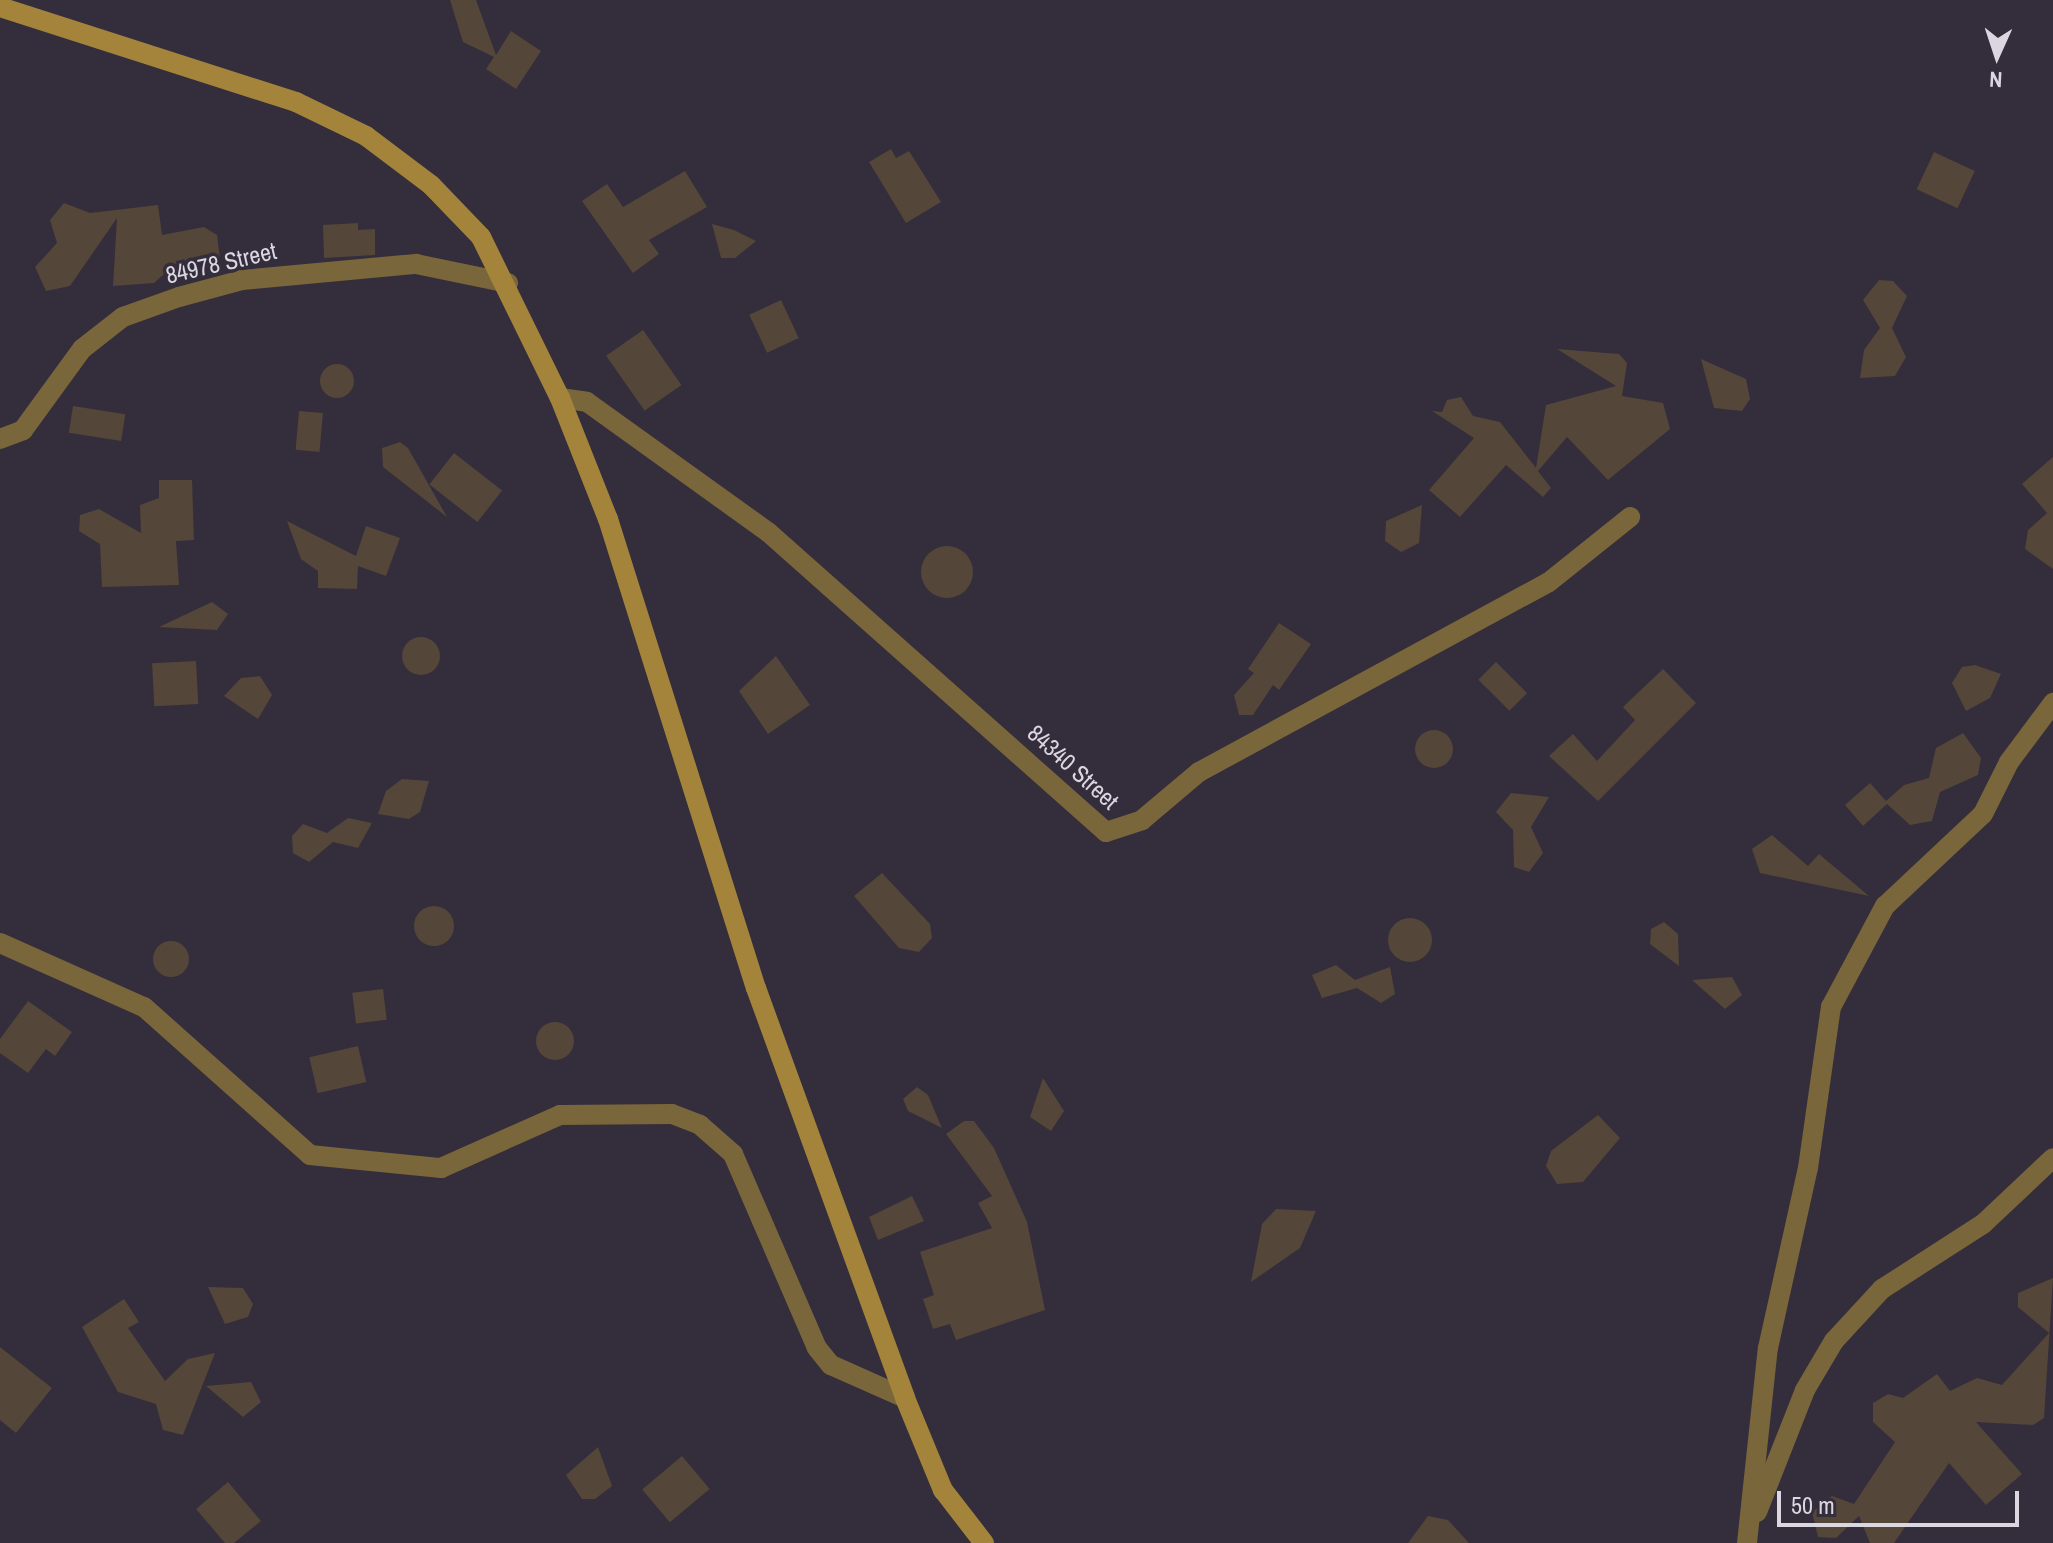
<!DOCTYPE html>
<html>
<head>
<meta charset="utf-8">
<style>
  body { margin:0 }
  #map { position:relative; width:2053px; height:1543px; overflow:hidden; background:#342d3c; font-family:"Archivo Narrow",sans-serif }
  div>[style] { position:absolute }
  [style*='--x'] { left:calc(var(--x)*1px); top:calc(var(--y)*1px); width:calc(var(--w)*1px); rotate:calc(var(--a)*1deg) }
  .building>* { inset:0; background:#544639; transform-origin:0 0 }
  .round { border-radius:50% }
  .street>* { height:20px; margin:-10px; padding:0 10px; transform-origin:10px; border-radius:10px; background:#7a663b }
  .secondary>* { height:20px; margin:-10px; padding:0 10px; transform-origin:10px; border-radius:10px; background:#a3843a }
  span { translate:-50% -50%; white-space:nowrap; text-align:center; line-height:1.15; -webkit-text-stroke:7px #342d3c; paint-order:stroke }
  .street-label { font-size:24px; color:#dbd7e1 }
  .north { position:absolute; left:1957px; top:16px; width:80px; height:80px; -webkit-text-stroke:6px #342d3c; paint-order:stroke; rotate:183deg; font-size:22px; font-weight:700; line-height:32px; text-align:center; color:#dbd7e1 }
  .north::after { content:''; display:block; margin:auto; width:28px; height:36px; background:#dbd7e1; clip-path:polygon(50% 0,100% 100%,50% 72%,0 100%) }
  .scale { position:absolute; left:1777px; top:1491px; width:242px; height:36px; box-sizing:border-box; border:4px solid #dbd7e1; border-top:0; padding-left:10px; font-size:24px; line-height:28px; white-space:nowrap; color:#dbd7e1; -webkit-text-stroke:6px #342d3c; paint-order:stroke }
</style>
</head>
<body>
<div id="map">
  <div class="building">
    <div style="clip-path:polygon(450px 0,476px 0,496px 55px,511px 31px,541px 51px,516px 89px,486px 69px,494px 57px,463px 42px)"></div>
    <div style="clip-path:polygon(891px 149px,896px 158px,909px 151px,941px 202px,906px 223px,869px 162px)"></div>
    <div style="left:1934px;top:152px;width:45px;height:41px;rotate:25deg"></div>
    <div style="clip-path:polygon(685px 171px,707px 207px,649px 240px,659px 254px,633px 273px,582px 201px,607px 184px,623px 207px)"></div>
    <div style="clip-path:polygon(64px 203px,90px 213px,158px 205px,162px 235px,204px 227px,217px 235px,220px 259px,201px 272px,175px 264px,154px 283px,113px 286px,117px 218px,70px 286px,46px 291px,35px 267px,57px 243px,50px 220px)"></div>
    <div style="clip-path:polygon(358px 223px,358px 230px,375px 229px,375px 255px,324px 258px,323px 225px)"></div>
    <div style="clip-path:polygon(712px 224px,734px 230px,756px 241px,735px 258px,721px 258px)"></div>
    <div style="clip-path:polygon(1879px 280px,1893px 281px,1907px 296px,1892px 328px,1906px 357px,1895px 376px,1860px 378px,1864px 350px,1880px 328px,1863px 300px)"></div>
    <div style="left:781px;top:300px;width:42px;height:35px;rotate:65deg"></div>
    <div style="left:643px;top:330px;width:67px;height:45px;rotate:55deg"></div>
    <div style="clip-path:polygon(1557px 349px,1619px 354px,1627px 363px,1622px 396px,1663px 403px,1670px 429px,1608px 480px,1567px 437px,1538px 471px,1551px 488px,1543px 497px,1506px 465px,1460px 517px,1429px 490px,1474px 438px,1432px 411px,1442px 412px,1447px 400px,1461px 397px,1473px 416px,1500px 422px,1536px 468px,1546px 405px,1616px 386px)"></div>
    <div style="clip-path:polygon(1701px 359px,1746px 379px,1750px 399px,1742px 411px,1714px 408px)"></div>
    <div class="round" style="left:320px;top:364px;width:34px;height:34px"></div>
    <div style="left:73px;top:406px;width:53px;height:27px;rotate:9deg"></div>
    <div style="left:299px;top:411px;width:24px;height:39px;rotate:5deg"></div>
    <div style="clip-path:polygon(400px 442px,408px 448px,447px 517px,383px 467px,382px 448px)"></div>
    <div style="left:454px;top:453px;width:61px;height:40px;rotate:38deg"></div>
    <div style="clip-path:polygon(2053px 457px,2053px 569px,2025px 549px,2028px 530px,2047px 513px,2022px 484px)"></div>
    <div style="clip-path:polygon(159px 480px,192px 480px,194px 540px,176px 541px,179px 585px,102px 587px,100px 544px,79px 531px,80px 515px,99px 509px,141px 533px,140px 505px,159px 498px)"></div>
    <div style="clip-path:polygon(1422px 505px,1419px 543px,1401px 552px,1385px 541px,1386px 521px)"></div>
    <div style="clip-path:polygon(287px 521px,356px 556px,366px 526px,400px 538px,386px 576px,358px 566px,357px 589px,318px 588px,318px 571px,301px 559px)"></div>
    <div class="round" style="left:921px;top:546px;width:52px;height:52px"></div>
    <div style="clip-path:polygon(212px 602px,228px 614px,217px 630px,159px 627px)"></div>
    <div style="clip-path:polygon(1279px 623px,1311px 644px,1279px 690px,1273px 685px,1253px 715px,1239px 715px,1234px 695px,1254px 673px,1248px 669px)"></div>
    <div class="round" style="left:402px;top:637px;width:38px;height:38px"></div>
    <div style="clip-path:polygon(776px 656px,810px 705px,768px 734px,739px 691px)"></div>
    <div style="left:196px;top:661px;width:43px;height:44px;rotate:87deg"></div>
    <div style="left:1496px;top:662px;width:44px;height:25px;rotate:45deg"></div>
    <div style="clip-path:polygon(1975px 665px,2001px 674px,1990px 698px,1966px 711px,1952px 683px,1962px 667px)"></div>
    <div style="clip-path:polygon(1663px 669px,1696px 703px,1598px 801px,1549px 756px,1573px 734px,1597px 761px,1635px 720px,1623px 707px)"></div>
    <div style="clip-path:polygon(260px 676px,272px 695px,258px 719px,224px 696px,241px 678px)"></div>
    <div class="round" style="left:1415px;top:730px;width:38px;height:38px"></div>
    <div style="clip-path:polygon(1963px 733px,1981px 758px,1978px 775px,1940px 792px,1932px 821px,1910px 825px,1887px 804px,1863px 826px,1845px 805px,1870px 783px,1886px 801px,1904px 785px,1929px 778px,1936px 748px)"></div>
    <div style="clip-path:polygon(402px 779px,429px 781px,420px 812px,409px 819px,378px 814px,386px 791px)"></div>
    <div style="clip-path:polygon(1511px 793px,1549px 797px,1531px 827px,1543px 853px,1529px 872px,1514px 867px,1513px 830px,1496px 812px)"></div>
    <div style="clip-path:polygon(348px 818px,372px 823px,358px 848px,333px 842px,309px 862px,293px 853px,292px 836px,303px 824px,327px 833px)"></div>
    <div style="clip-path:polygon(1772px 835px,1808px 866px,1819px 854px,1869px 896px,1760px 873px,1752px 849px)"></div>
    <div style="clip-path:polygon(882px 873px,930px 924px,932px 938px,919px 952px,899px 948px,854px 896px)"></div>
    <div class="round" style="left:414px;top:906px;width:40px;height:40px"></div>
    <div class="round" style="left:1388px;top:918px;width:44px;height:44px"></div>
    <div style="clip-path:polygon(1664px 922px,1678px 934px,1679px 966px,1650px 944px,1651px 929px)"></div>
    <div class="round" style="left:153px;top:941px;width:36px;height:36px"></div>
    <div style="clip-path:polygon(1336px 965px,1355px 980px,1390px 967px,1395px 994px,1381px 1003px,1357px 988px,1322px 998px,1312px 975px)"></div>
    <div style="clip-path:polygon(1732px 977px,1742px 995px,1725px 1009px,1692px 980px)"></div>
    <div style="left:383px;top:989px;width:31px;height:31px;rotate:83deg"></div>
    <div style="clip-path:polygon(28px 1001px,72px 1032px,55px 1056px,46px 1049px,28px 1073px,0 1053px,0 1039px)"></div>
    <div class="round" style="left:536px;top:1022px;width:38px;height:38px"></div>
    <div style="left:358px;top:1046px;width:37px;height:50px;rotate:77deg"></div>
    <div style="clip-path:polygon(1043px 1078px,1064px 1111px,1051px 1131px,1030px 1117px)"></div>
    <div style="clip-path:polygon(917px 1087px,928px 1095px,942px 1128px,908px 1111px,903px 1099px)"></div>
    <div style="clip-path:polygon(1598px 1115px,1620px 1138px,1583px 1182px,1557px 1184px,1546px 1166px,1551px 1151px)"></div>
    <div style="clip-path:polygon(964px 1121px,974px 1121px,994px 1148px,1027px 1222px,1045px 1310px,956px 1340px,950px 1324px,933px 1329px,923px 1299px,934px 1295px,920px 1252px,992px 1228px,978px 1203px,992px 1196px,946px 1134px)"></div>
    <div style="clip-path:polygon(912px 1196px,924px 1221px,878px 1240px,869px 1217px)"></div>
    <div style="clip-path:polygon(1276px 1209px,1316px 1211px,1300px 1248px,1251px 1282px,1262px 1224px)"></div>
    <div style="clip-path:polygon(2053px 1278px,2044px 1418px,2033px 1425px,1976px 1422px,2022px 1474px,1986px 1505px,1949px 1463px,1894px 1543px,1870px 1543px,1859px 1516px,1836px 1538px,1818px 1537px,1812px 1512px,1832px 1496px,1854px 1504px,1895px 1442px,1873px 1422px,1873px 1403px,1888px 1394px,1903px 1398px,1937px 1374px,1950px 1391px,1977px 1378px,2002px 1385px,2049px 1333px,2018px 1307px,2018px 1293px)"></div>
    <div style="clip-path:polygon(208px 1287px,243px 1288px,253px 1304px,248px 1317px,225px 1324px)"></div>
    <div style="clip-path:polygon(124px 1299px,139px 1322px,128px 1328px,165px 1381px,188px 1359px,215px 1353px,183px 1435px,163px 1430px,156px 1404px,118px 1392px,82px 1327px)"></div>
    <div style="clip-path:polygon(0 1347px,52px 1388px,16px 1433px,0 1420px)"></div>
    <div style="clip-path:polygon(251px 1382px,261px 1402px,243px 1417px,206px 1386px)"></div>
    <div style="clip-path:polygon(598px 1447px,612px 1486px,595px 1499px,582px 1499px,566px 1475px)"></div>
    <div style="left:682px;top:1456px;width:43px;height:52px;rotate:50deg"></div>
    <div style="clip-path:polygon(228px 1482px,261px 1521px,234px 1543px,225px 1543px,196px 1509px)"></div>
    <div style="clip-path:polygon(1428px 1516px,1448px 1520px,1469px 1543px,1408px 1543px)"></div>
  </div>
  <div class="street">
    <div style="--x:560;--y:398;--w:27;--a:8"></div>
    <div style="--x:587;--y:402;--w:223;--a:35.7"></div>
    <div style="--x:768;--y:532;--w:452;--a:41.6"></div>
    <div style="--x:1106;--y:832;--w:38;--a:-18"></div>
    <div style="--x:1142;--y:820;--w:75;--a:-40.1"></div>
    <div style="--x:1199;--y:772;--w:398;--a:-28.5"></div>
    <div style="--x:1549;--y:582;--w:104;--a:-38.7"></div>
    <div style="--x:0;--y:439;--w:25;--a:-21"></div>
    <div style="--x:23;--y:430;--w:100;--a:-53.9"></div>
    <div style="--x:82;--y:349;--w:52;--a:-38"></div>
    <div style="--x:123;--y:317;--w:59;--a:-19.7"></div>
    <div style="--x:179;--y:297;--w:65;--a:-15.1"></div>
    <div style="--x:242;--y:280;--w:175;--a:-5.3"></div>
    <div style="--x:416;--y:264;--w:94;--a:11.7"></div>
    <div style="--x:0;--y:943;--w:158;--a:24"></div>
    <div style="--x:144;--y:1007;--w:222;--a:41.7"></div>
    <div style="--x:310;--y:1155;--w:132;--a:5.7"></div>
    <div style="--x:441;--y:1168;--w:130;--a:-24"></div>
    <div style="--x:560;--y:1115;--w:112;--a:-0.5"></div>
    <div style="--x:672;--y:1114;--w:30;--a:21"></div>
    <div style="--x:700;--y:1125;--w:44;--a:41.3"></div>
    <div style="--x:733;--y:1154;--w:211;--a:66.6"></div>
    <div style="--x:817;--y:1348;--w:22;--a:51"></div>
    <div style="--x:831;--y:1365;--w:81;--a:24"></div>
    <div style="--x:1757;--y:1512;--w:131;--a:-68.5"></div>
    <div style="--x:1805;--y:1390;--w:57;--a:-59.4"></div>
    <div style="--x:1834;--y:1341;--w:71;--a:-47.3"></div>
    <div style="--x:1882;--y:1289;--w:120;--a:-32.8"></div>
    <div style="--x:1983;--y:1224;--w:96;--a:-43.3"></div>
    <div style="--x:1747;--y:1543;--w:196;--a:-83.9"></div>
    <div style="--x:1768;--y:1348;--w:184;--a:-77.5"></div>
    <div style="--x:1808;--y:1168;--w:163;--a:-81.9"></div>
    <div style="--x:1831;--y:1007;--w:115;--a:-61.9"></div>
    <div style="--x:1885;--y:906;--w:134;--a:-43.2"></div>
    <div style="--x:1983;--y:814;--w:58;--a:-63.4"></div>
    <div style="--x:2009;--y:762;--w:74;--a:-53.3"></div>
  </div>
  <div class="secondary">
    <div style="--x:0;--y:7;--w:311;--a:17.8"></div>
    <div style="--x:296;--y:102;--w:78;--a:25.9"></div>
    <div style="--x:366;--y:136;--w:81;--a:37"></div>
    <div style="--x:431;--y:185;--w:72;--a:46.1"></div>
    <div style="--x:481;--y:237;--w:179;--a:63.9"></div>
    <div style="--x:560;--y:398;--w:130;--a:68.4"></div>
    <div style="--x:608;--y:519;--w:492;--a:72.5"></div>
    <div style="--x:756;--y:988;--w:436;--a:70"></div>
    <div style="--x:905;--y:1398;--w:100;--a:67.6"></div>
    <div style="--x:943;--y:1490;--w:67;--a:52.3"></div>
  </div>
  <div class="street-label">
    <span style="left:221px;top:263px;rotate:-13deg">84978 Street</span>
    <span style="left:1073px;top:767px;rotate:42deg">84340 Street</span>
  </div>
  <div class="north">N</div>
  <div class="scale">50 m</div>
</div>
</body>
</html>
